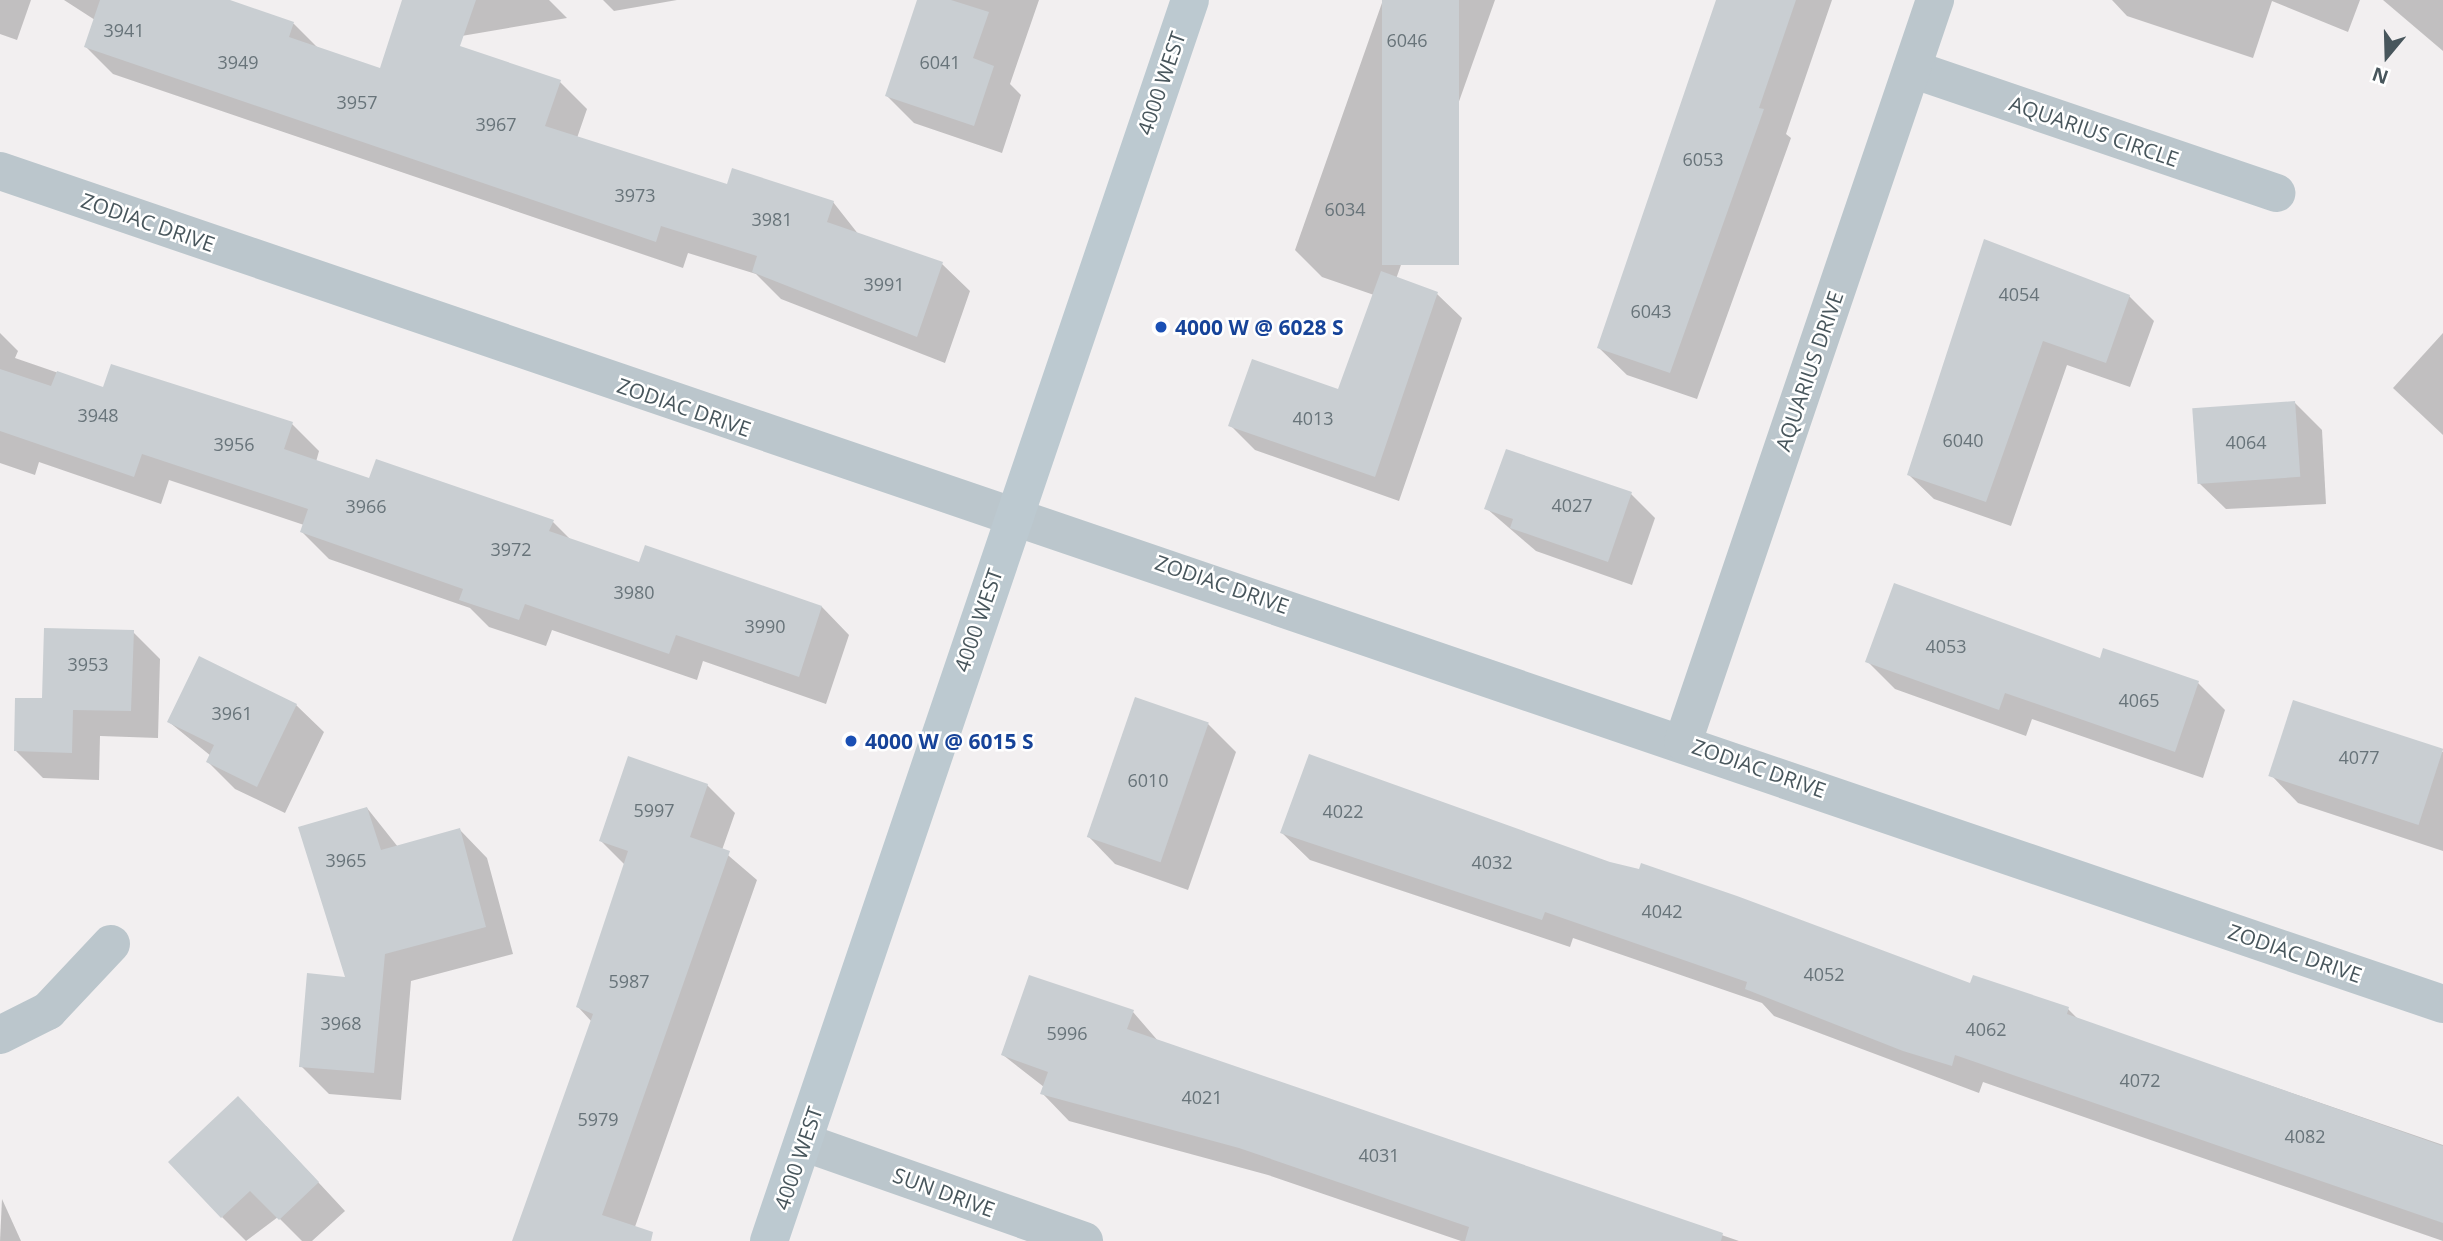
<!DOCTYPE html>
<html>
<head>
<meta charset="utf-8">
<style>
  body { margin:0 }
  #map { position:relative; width:2443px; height:1241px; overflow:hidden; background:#f2eff0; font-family:"Open Sans",sans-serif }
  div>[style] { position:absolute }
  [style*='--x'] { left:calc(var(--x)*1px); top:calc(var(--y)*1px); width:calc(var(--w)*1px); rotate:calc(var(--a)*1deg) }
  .shadow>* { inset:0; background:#0003 }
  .building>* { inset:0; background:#c9ced2; transform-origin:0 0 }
  .street>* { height:38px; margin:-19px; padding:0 19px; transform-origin:19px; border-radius:19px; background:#bbc6cc }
  .secondary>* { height:38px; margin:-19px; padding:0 19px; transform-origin:19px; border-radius:19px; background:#bcc9d0 }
  .dots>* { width:19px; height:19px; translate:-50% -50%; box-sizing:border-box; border:4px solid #fff; border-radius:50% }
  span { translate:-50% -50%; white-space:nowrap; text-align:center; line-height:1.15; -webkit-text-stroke:5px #fff; paint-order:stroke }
  .number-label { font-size:18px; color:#68747a }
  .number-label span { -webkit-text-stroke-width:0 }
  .street-label { font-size:21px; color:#48565c }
  .transit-label { font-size:21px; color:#164399; font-weight:700 }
  .left { translate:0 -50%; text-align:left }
  .north { position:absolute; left:2352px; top:21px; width:70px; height:70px; -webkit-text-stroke:5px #fff; paint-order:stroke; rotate:199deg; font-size:19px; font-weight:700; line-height:28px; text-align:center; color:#48565c }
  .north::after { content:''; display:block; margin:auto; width:24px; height:32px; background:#48565c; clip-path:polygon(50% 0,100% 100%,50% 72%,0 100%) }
</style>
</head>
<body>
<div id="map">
  <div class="shadow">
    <div style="clip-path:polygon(0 0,31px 0,17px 40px,0 34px)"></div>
    <div style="clip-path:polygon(64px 0,224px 0,294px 24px,319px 49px,381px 70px,404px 0,549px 0,567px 18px,438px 40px,560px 82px,587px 109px,577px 138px,728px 186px,833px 202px,859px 235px,942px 264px,970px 291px,945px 363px,781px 299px,756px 274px,688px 253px,683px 268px,113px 74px,86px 47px,95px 20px)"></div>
    <div style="clip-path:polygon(603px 0,677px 0,614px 11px)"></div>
    <div style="clip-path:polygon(918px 0,1039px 0,1010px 84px,1021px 95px,1002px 153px,914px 123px,887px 96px)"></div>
    <div style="clip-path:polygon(1383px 0,1495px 0,1396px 279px,1437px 294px,1462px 318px,1399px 501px,1255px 450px,1230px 425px,1339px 392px,1374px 295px,1322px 277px,1295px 250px)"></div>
    <div style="clip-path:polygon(1718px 0,1832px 0,1786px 134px,1791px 138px,1697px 399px,1627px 375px,1599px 348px)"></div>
    <div style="clip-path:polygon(2112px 0,2360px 0,2348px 32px,2272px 1px,2253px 58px,2127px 16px)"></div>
    <div style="clip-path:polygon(2383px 0,2443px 0,2443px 51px)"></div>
    <div style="clip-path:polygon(1985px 242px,2129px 296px,2154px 321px,2130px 387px,2067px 365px,2011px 526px,1934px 499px,1909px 475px)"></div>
    <div style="clip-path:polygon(0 333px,18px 351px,15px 358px,105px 389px,292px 424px,319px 451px,316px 462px,370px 481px,553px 522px,572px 541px,640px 564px,822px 607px,849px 635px,826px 704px,703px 661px,697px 680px,552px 630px,546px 646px,489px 627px,470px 608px,329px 559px,302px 532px,304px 525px,169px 480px,161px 504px,39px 462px,35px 475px,0 463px)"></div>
    <div style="clip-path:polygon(2443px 333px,2443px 435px,2393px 388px)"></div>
    <div style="clip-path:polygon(2295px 403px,2322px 430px,2326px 504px,2226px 509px,2198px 482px)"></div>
    <div style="clip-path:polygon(1631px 494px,1655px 518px,1632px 585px,1536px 551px,1486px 508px)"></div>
    <div style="clip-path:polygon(133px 632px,160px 659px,158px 738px,100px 736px,99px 780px,43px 778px,16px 751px,44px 700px)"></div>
    <div style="clip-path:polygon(2101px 660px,2198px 683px,2225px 710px,2203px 778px,2032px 719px,2026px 736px,1895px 689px,1867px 661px)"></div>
    <div style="clip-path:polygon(2294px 703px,2443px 752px,2443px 851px,2298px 803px,2271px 775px)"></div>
    <div style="clip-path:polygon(296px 705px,324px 732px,285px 813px,235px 789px,208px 762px,211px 756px,169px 722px)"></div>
    <div style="clip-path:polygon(1208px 724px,1236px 752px,1188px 890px,1115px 864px,1088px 836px)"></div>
    <div style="clip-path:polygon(707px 785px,735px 813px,722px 850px,757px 880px,630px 1241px,515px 1241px,592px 1022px,578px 1007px,625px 865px,601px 841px)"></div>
    <div style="clip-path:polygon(367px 808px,398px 847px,460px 830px,487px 858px,513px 954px,411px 981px,401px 1100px,329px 1094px,301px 1066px,347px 979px)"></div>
    <div style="clip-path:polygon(1282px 833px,1610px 863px,1971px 985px,2068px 1009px,2079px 1020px,2443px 1145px,2443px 1241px,1983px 1082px,1979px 1093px,1774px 1016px,1762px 1003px,1573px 938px,1570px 947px,1310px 860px)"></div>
    <div style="clip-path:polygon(1133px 1012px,1159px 1042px,1739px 1241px,1461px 1241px,1268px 1175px,1069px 1121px,1042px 1093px,1044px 1087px,1003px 1055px)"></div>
    <div style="clip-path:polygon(266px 1126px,345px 1211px,312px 1241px,302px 1241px,278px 1217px,246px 1241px,222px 1217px)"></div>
    <div style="clip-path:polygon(2px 1199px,21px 1241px,0 1241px)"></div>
  </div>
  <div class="building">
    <div style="clip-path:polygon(100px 0,230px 0,294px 22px,289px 37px,380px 68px,402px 0,476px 0,460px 46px,561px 80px,545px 126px,727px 184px,732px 168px,834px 201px,827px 222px,943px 262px,917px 337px,752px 272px,757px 256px,661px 226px,656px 242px,84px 47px)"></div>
    <div style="clip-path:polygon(917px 0,951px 0,989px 12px,973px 58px,994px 66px,974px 126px,885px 96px)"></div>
    <div style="left:1382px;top:0;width:77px;height:265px"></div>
    <div style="clip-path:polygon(1716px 0,1796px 0,1759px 108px,1764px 109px,1670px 373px,1597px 348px)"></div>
    <div style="clip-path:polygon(1984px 239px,2130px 295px,2106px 363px,2043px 341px,1986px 502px,1907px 475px)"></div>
    <div style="clip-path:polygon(1381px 271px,1438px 292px,1375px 477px,1228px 426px,1252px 359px,1338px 389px)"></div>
    <div style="clip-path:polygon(111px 364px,293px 422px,284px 449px,369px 478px,376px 459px,554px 520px,549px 531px,639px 562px,645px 545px,822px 606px,799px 677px,676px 635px,669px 654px,525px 604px,519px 620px,459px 600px,463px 589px,300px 532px,308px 509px,142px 454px,134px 477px,0 431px,0 369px,51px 386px,57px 371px,103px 387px)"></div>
    <div style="left:2295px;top:401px;width:76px;height:103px;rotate:86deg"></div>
    <div style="clip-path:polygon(1506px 449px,1632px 492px,1608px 562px,1510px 528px,1513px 519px,1484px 509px)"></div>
    <div style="clip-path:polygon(1894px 583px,2100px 658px,2103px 648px,2199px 681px,2175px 752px,2005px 693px,1999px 710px,1865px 662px)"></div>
    <div style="clip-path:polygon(44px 628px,134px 630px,131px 711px,73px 710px,72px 753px,14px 751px,15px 698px,42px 698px)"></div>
    <div style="clip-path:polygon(199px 656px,297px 704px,257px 787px,206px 762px,214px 745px,167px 722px)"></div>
    <div style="left:1135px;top:697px;width:78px;height:148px;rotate:19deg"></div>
    <div style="left:2293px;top:700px;width:158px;height:80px;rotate:18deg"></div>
    <div style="clip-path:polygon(1309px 754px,1610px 862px,1639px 869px,1641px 863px,1737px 896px,1970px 983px,1973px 975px,2069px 1007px,2067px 1014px,2443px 1146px,2443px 1223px,1955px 1055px,1952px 1066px,1903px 1051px,1745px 989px,1747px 982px,1545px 912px,1542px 920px,1280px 833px)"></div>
    <div style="clip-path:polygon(628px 756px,708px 784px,690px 837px,730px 851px,602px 1215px,653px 1232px,651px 1241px,512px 1241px,593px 1014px,576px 1007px,628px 851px,599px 841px)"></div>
    <div style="clip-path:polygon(367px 807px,381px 850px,460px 828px,486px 927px,385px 954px,374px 1073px,299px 1067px,307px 973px,345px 977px,298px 827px)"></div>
    <div style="clip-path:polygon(1029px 975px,1134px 1010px,1127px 1029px,1723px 1233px,1721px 1241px,1465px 1241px,1469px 1227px,1239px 1148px,1040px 1094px,1048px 1072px,1001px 1055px)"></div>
    <div style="clip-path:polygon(238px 1096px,319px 1182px,279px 1220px,250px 1191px,221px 1218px,168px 1162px)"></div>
  </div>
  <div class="street">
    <div style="--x:1912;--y:69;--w:385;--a:18.8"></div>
    <div style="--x:0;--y:171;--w:2581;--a:18.83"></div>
    <div style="--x:1683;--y:742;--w:784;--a:-71.24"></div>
    <div style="--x:0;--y:1035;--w:54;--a:-26.6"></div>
    <div style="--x:48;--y:1011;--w:92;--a:-46.8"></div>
    <div style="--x:803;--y:1142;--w:298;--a:19.4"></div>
  </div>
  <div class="secondary">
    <div style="--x:769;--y:1241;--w:1310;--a:-71.26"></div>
  </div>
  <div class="dots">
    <div style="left:1161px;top:327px;background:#1a4fb4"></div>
    <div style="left:851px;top:741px;background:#1a4fb4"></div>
  </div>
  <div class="number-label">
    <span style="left:124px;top:30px">3941</span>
    <span style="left:1407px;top:40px">6046</span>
    <span style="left:238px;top:62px">3949</span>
    <span style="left:940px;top:62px">6041</span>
    <span style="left:357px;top:102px">3957</span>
    <span style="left:496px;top:124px">3967</span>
    <span style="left:1703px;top:159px">6053</span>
    <span style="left:635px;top:195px">3973</span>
    <span style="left:1345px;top:209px">6034</span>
    <span style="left:772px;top:219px">3981</span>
    <span style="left:884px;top:284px">3991</span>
    <span style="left:2019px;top:294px">4054</span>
    <span style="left:1651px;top:311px">6043</span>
    <span style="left:98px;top:415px">3948</span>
    <span style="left:1313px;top:418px">4013</span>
    <span style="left:1963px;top:440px">6040</span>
    <span style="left:2246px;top:442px">4064</span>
    <span style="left:234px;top:444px">3956</span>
    <span style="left:1572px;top:505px">4027</span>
    <span style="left:366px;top:506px">3966</span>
    <span style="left:511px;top:549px">3972</span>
    <span style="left:634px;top:592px">3980</span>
    <span style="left:765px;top:626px">3990</span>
    <span style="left:1946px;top:646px">4053</span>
    <span style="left:88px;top:664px">3953</span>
    <span style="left:2139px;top:700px">4065</span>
    <span style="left:232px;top:713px">3961</span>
    <span style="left:2359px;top:757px">4077</span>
    <span style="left:1148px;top:780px">6010</span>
    <span style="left:654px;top:810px">5997</span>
    <span style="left:1343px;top:811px">4022</span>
    <span style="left:346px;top:860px">3965</span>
    <span style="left:1492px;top:862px">4032</span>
    <span style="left:1662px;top:911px">4042</span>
    <span style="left:1824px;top:974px">4052</span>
    <span style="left:629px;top:981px">5987</span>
    <span style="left:341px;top:1023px">3968</span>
    <span style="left:1986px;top:1029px">4062</span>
    <span style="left:1067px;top:1033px">5996</span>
    <span style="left:2140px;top:1080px">4072</span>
    <span style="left:1202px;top:1097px">4021</span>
    <span style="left:598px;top:1119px">5979</span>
    <span style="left:2305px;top:1136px">4082</span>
    <span style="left:1379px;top:1155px">4031</span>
  </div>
  <div class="street-label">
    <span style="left:1161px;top:83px;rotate:-71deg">4000 WEST</span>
    <span style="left:2094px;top:131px;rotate:19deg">AQUARIUS CIRCLE</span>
    <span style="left:148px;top:222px;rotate:19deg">ZODIAC DRIVE</span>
    <span style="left:1809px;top:371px;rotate:-71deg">AQUARIUS DRIVE</span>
    <span style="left:684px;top:407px;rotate:19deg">ZODIAC DRIVE</span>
    <span style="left:1222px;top:584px;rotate:19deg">ZODIAC DRIVE</span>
    <span style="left:978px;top:620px;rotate:-71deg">4000 WEST</span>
    <span style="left:1759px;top:768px;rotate:19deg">ZODIAC DRIVE</span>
    <span style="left:2295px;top:953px;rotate:19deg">ZODIAC DRIVE</span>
    <span style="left:798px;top:1158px;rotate:-71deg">4000 WEST</span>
    <span style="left:944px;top:1192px;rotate:20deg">SUN DRIVE</span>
  </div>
  <div class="transit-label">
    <span class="left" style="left:1175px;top:327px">4000 W @ 6028 S</span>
    <span class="left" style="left:865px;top:741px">4000 W @ 6015 S</span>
  </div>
  <div class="north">N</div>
</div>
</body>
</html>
